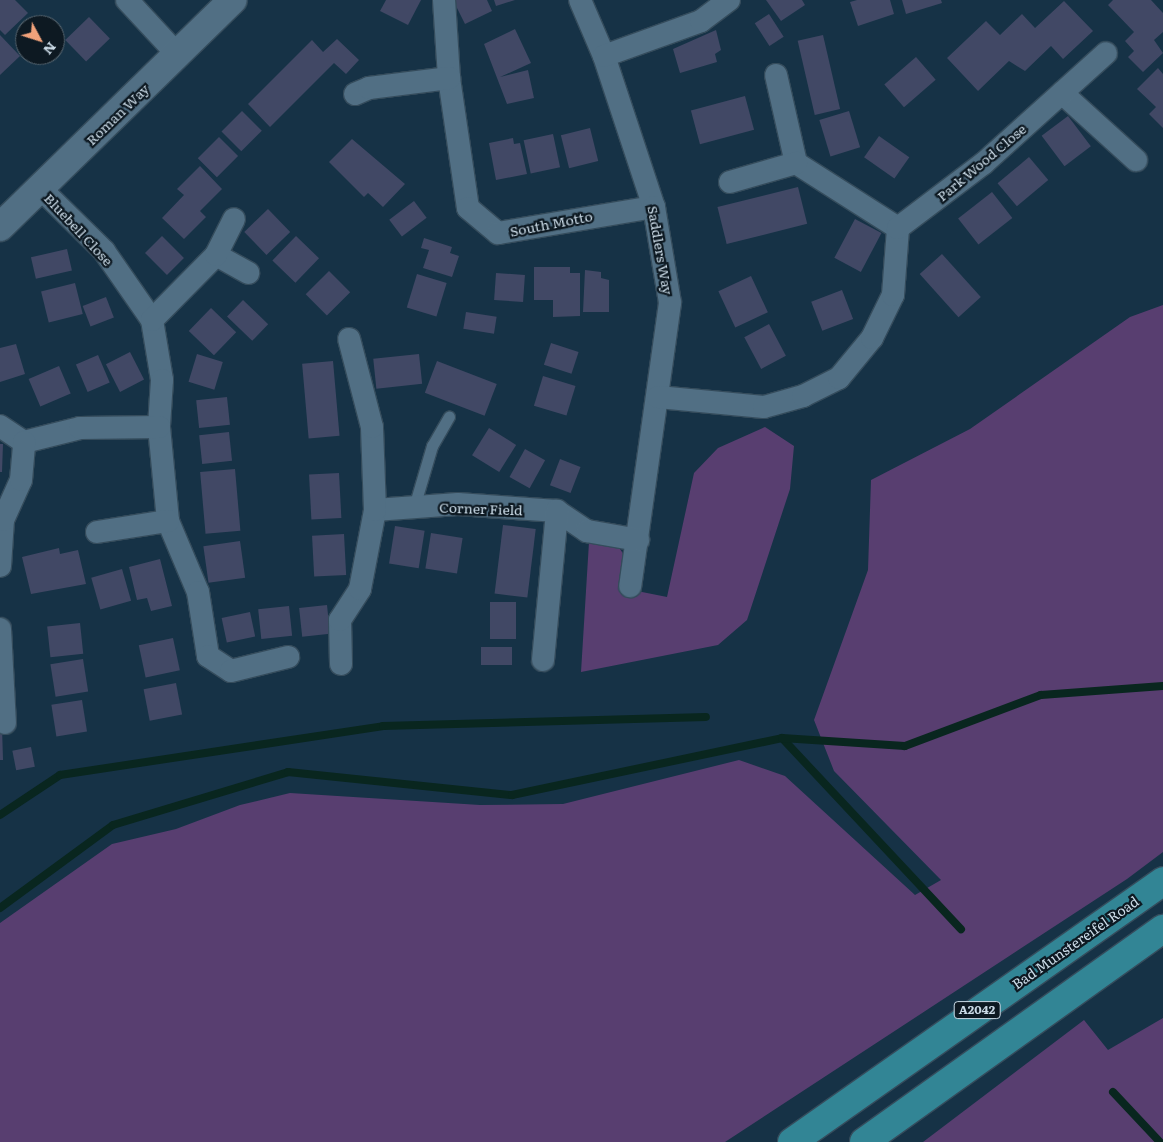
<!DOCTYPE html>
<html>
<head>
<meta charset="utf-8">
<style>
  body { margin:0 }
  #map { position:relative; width:1163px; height:1142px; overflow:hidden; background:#163246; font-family:Literata,serif }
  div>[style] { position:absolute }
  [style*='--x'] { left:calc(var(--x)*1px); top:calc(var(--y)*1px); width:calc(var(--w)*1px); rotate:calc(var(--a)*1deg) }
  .green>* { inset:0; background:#583e70 }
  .stream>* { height:8px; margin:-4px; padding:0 4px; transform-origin:4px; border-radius:4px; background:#09261f }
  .building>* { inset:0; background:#414865; transform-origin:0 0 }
  .roads { filter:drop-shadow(1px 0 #354c5c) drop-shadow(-1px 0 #354c5c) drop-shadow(0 1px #354c5c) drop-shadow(0 -1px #354c5c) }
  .service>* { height:11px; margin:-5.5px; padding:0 5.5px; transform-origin:5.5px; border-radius:5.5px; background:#516f84 }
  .minor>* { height:22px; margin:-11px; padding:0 11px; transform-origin:11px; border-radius:11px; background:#516f84 }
  .tertiary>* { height:28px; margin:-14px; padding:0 14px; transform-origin:14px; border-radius:14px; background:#516f84 }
  .primary>* { height:28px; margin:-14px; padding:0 14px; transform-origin:14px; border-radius:14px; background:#328595 }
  span { translate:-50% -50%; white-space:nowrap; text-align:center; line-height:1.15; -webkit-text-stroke:4.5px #0d1922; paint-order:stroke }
  .shield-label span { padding:1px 4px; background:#0d1922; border:1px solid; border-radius:4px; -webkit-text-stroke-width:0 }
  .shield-label { font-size:12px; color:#cbdbe7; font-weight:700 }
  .street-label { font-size:14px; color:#cbdbe7 }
  .north { position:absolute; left:15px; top:15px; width:50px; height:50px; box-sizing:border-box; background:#0d1922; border:1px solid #596771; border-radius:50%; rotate:130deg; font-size:14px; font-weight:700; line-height:20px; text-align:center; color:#cbdbe7 }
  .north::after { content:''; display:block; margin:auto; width:18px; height:22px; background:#f1a27b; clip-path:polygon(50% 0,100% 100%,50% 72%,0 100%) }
</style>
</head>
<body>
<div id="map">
  <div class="green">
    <div style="clip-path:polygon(1163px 305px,1163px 852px,1127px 879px,725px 1142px,0 1142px,0 923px,112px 844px,176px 829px,240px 805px,290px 793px,480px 805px,563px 804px,739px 760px,785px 776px,915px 895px,941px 880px,834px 771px,814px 720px,868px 570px,871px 480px,970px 429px,1130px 317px)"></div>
    <div style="clip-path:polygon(765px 427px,794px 446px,790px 489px,747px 620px,718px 645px,581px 672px,589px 542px,618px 546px,626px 558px,627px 589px,667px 597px,694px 473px,718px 448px)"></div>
    <div style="clip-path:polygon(1163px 1018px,1163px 1142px,923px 1142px,1084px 1020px,1108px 1050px)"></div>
  </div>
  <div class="stream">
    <div style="--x:782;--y:738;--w:262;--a:46.9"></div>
    <div style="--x:0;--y:815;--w:72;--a:-33.7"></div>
    <div style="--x:60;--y:775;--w:327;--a:-8.6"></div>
    <div style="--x:383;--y:726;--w:323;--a:-1.6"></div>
    <div style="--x:0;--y:908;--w:140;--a:-36.3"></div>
    <div style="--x:113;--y:825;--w:183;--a:-16.8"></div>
    <div style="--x:288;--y:772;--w:225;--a:5.9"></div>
    <div style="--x:512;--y:795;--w:276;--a:-11.9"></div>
    <div style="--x:782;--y:738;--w:123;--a:3.7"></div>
    <div style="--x:905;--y:746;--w:145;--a:-20.6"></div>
    <div style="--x:1041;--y:695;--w:122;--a:-4.2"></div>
    <div style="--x:1113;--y:1092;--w:69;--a:46.8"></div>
  </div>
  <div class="building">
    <div style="clip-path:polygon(0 0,15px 0,28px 13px,5px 35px,0 30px)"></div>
    <div style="clip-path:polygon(386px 0,421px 0,408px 25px,380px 11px)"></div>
    <div style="clip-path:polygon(453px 0,487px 0,492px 11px,465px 24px)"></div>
    <div style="clip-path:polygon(494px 0,515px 0,496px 6px)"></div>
    <div style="clip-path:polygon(766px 0,802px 0,805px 5px,781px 21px)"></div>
    <div style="clip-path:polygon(857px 0,890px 0,894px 14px,858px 26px,850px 2px)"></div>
    <div style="clip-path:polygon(902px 0,941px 0,942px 3px,906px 14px)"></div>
    <div style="clip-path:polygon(1113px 0,1151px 0,1163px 13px,1163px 32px,1154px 40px,1163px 53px,1143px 72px,1128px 57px,1134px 51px,1125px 41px,1134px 32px,1108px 5px)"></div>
    <div style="clip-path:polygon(1064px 1px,1093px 31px,1063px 59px,1051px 46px,1025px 71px,1009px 61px,978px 91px,947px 58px,986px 21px,1000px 35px,1022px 14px,1035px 28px)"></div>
    <div style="left:769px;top:14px;width:27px;height:17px;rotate:57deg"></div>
    <div style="left:89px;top:17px;width:30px;height:33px;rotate:46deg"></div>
    <div style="clip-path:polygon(515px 29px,531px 63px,500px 77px,528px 70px,534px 98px,507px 104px,484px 44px)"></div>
    <div style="clip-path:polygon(716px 30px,721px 50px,715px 54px,717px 62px,680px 73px,673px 49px)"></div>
    <div style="clip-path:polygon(0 35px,20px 56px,0 75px)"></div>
    <div style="left:823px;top:35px;width:76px;height:26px;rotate:77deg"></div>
    <div style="clip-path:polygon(337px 39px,359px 60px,346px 74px,334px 63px,270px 127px,248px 104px,312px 40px,323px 52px)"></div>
    <div style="left:916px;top:57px;width:30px;height:42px;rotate:49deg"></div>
    <div style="clip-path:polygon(1158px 68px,1163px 74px,1163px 128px,1149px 114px,1156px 107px,1137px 89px)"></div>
    <div style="left:745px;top:96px;width:35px;height:56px;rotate:75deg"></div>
    <div style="left:242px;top:111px;width:28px;height:29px;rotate:45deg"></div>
    <div style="left:849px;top:111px;width:38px;height:31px;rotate:73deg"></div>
    <div style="left:1068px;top:116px;width:38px;height:33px;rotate:53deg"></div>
    <div style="left:590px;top:128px;width:34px;height:30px;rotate:76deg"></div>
    <div style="left:553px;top:134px;width:34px;height:30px;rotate:78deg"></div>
    <div style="left:879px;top:136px;width:37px;height:26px;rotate:35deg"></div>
    <div style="left:219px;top:137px;width:27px;height:30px;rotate:45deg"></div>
    <div style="clip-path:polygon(513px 138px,514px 144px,520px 143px,527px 174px,496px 180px,489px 143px)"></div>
    <div style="clip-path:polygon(352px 139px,405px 184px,383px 207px,368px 193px,364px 197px,329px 162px)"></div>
    <div style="left:1029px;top:157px;width:30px;height:41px;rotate:50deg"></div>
    <div style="clip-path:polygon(200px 166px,222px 189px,200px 211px,206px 217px,184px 239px,162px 218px,184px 195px,177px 189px)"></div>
    <div style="left:798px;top:187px;width:38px;height:83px;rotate:76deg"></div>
    <div style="left:992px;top:192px;width:33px;height:43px;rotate:52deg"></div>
    <div style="left:414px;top:201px;width:21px;height:31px;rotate:53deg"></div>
    <div style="left:268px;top:209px;width:32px;height:33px;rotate:46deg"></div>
    <div style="left:855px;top:219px;width:30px;height:44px;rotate:28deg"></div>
    <div style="left:162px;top:236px;width:31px;height:24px;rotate:45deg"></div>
    <div style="left:296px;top:236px;width:32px;height:34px;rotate:44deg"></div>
    <div style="clip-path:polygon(424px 238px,452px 247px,450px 253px,459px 256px,452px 277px,423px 268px,429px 250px,421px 248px)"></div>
    <div style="left:67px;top:249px;width:22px;height:37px;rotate:77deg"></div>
    <div style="left:942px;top:254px;width:58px;height:30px;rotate:48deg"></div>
    <div style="clip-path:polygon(534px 267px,570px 267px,570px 273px,580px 273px,580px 316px,553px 317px,553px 300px,534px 300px)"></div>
    <div style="clip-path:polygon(585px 270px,601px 272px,601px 278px,609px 280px,609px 312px,583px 312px)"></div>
    <div style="left:329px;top:271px;width:30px;height:33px;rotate:45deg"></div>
    <div style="left:496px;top:273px;width:29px;height:27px;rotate:4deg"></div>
    <div style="left:417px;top:274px;width:31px;height:35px;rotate:17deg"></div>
    <div style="left:751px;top:276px;width:40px;height:36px;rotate:65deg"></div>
    <div style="left:75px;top:283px;width:32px;height:35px;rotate:76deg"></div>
    <div style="left:842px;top:290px;width:31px;height:33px;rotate:69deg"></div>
    <div style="left:106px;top:297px;width:22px;height:25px;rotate:69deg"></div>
    <div style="left:243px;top:300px;width:35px;height:23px;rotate:44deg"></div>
    <div style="left:211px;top:308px;width:35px;height:32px;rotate:44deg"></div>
    <div style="left:466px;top:312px;width:31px;height:17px;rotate:9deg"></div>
    <div style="left:769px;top:324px;width:36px;height:28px;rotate:62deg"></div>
    <div style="left:551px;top:343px;width:29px;height:23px;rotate:18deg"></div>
    <div style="clip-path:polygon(16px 344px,25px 374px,0 382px,0 348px)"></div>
    <div style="left:130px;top:352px;width:31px;height:27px;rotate:63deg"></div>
    <div style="left:197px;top:354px;width:27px;height:29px;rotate:17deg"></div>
    <div style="left:419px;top:354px;width:30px;height:46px;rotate:84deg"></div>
    <div style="left:98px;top:355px;width:30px;height:24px;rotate:67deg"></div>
    <div style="left:333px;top:361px;width:75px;height:31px;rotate:85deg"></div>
    <div style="left:437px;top:361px;width:64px;height:34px;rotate:21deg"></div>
    <div style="left:59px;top:366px;width:30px;height:33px;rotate:67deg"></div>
    <div style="left:543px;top:376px;width:34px;height:31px;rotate:17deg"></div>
    <div style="left:227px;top:397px;width:28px;height:31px;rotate:84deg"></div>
    <div style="left:489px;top:428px;width:32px;height:32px;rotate:32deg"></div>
    <div style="left:229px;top:432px;width:29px;height:30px;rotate:84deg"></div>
    <div style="clip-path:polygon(0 444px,3px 444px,2px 472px,0 472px)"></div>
    <div style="left:525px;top:449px;width:23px;height:32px;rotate:29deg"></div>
    <div style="left:560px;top:459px;width:22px;height:28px;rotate:21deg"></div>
    <div style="left:235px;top:469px;width:62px;height:35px;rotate:85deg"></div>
    <div style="left:339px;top:473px;width:45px;height:30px;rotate:87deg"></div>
    <div style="left:503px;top:525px;width:33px;height:69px;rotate:7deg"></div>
    <div style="left:395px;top:526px;width:30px;height:38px;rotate:9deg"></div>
    <div style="left:431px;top:533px;width:32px;height:36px;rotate:9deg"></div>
    <div style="left:344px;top:534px;width:41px;height:32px;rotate:87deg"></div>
    <div style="left:240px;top:541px;width:37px;height:37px;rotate:82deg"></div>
    <div style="clip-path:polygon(59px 548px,60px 554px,78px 550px,86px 584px,31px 594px,22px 557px)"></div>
    <div style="clip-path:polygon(160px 559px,172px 606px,151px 611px,147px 598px,137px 600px,129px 567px)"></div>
    <div style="left:122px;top:569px;width:33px;height:32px;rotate:74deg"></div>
    <div style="left:490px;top:602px;width:26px;height:37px"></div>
    <div style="left:327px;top:605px;width:29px;height:28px;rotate:84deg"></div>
    <div style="left:289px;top:606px;width:30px;height:31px;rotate:84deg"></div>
    <div style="left:250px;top:612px;width:25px;height:29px;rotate:78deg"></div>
    <div style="left:80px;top:623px;width:31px;height:33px;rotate:84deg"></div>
    <div style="left:173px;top:638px;width:33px;height:35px;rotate:78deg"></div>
    <div style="left:512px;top:647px;width:18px;height:31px;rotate:90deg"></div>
    <div style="left:83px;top:659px;width:33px;height:33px;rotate:81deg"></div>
    <div style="left:176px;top:683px;width:32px;height:33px;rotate:79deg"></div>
    <div style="left:82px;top:700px;width:32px;height:31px;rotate:81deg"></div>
    <div style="clip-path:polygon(2px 728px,3px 760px,0 760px,0 729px)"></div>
    <div style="left:31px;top:747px;width:20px;height:19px;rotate:79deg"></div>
  </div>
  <div class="roads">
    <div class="service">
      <div style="--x:414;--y:507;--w:64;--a:-73.6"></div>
      <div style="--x:432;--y:446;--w:34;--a:-60"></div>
    </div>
    <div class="minor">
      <div style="--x:127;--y:0;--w:74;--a:47.2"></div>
      <div style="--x:444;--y:0;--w:78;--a:86.3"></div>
      <div style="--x:449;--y:78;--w:131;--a:81.7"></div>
      <div style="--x:468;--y:208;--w:39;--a:40"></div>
      <div style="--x:498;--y:233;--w:158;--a:-9.5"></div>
      <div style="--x:580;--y:0;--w:61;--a:66.8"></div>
      <div style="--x:604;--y:56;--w:159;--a:71.7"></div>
      <div style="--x:654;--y:207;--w:97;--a:80.5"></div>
      <div style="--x:670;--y:303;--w:286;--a:98"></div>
      <div style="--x:604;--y:56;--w:103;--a:-19.8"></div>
      <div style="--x:701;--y:21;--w:35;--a:-37"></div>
      <div style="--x:776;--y:75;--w:90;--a:77.2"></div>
      <div style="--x:796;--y:163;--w:121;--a:32.5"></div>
      <div style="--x:1062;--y:93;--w:100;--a:42.2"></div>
      <div style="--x:355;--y:94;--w:15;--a:-23"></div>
      <div style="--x:369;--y:88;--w:81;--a:-7.1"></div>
      <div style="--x:730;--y:182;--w:69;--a:-16.1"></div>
      <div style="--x:40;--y:188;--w:90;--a:44.5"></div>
      <div style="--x:104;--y:251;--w:84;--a:55.2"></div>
      <div style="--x:152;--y:320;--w:61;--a:80.5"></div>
      <div style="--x:162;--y:380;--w:47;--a:93.7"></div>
      <div style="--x:159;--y:427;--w:94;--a:84.5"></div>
      <div style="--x:168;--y:521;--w:77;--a:67.1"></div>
      <div style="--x:198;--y:592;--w:65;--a:81.1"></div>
      <div style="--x:208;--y:656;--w:27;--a:33"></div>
      <div style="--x:231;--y:671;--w:59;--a:-13.8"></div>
      <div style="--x:216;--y:255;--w:37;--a:29"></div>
      <div style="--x:152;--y:320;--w:91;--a:-45.4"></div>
      <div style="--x:216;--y:255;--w:40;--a:-63.4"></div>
      <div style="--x:658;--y:397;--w:106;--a:5.4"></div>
      <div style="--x:764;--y:407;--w:41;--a:-15.8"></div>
      <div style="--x:803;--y:396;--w:40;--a:-26.6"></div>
      <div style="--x:839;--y:378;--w:52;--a:-50.5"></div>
      <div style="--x:872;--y:338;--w:48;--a:-64"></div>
      <div style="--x:893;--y:295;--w:67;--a:-85.7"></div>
      <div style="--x:898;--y:228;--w:108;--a:-37.1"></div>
      <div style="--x:984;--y:163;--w:164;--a:-42"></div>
      <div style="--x:0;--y:426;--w:29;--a:34"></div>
      <div style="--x:24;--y:442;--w:58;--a:-14"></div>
      <div style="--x:80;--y:428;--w:79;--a:-0.7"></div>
      <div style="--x:375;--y:510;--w:83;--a:-4.1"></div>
      <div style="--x:458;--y:504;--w:99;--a:4"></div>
      <div style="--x:557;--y:511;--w:36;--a:34"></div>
      <div style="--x:587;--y:531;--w:52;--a:10"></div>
      <div style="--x:97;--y:532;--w:72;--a:-8.8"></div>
      <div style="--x:0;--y:566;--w:46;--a:-86.3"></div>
      <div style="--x:3;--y:520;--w:44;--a:-65.8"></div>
      <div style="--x:21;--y:480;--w:38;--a:-85"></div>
      <div style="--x:0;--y:629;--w:94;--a:87"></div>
      <div style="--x:543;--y:660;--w:150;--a:-84.6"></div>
      <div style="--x:341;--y:664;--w:44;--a:-91.3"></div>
      <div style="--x:340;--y:620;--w:37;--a:-57"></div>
      <div style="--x:360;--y:589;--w:80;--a:-79.2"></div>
      <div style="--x:375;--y:510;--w:83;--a:-92.1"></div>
      <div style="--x:372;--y:427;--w:91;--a:-104.6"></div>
    </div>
    <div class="tertiary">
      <div style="--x:0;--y:227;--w:325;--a:-44.3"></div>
    </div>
    <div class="primary">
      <div style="--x:792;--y:1142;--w:454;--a:-35.1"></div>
      <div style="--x:864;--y:1142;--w:367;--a:-35.5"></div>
    </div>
  </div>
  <div class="shield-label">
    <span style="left:977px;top:1010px">A2042</span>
  </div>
  <div class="street-label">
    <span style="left:117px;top:114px;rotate:-44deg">Roman Way</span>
    <span style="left:981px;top:162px;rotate:-40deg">Park Wood Close</span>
    <span style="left:551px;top:223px;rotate:-11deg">South Motto</span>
    <span style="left:79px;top:229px;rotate:47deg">Bluebell Close</span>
    <span style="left:661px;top:250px;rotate:80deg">Saddlers Way</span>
    <span style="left:481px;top:508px;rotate:2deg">Corner Field</span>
    <span style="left:1075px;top:942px;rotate:-35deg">Bad Munstereifel Road</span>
  </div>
  <div class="north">N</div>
</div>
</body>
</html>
